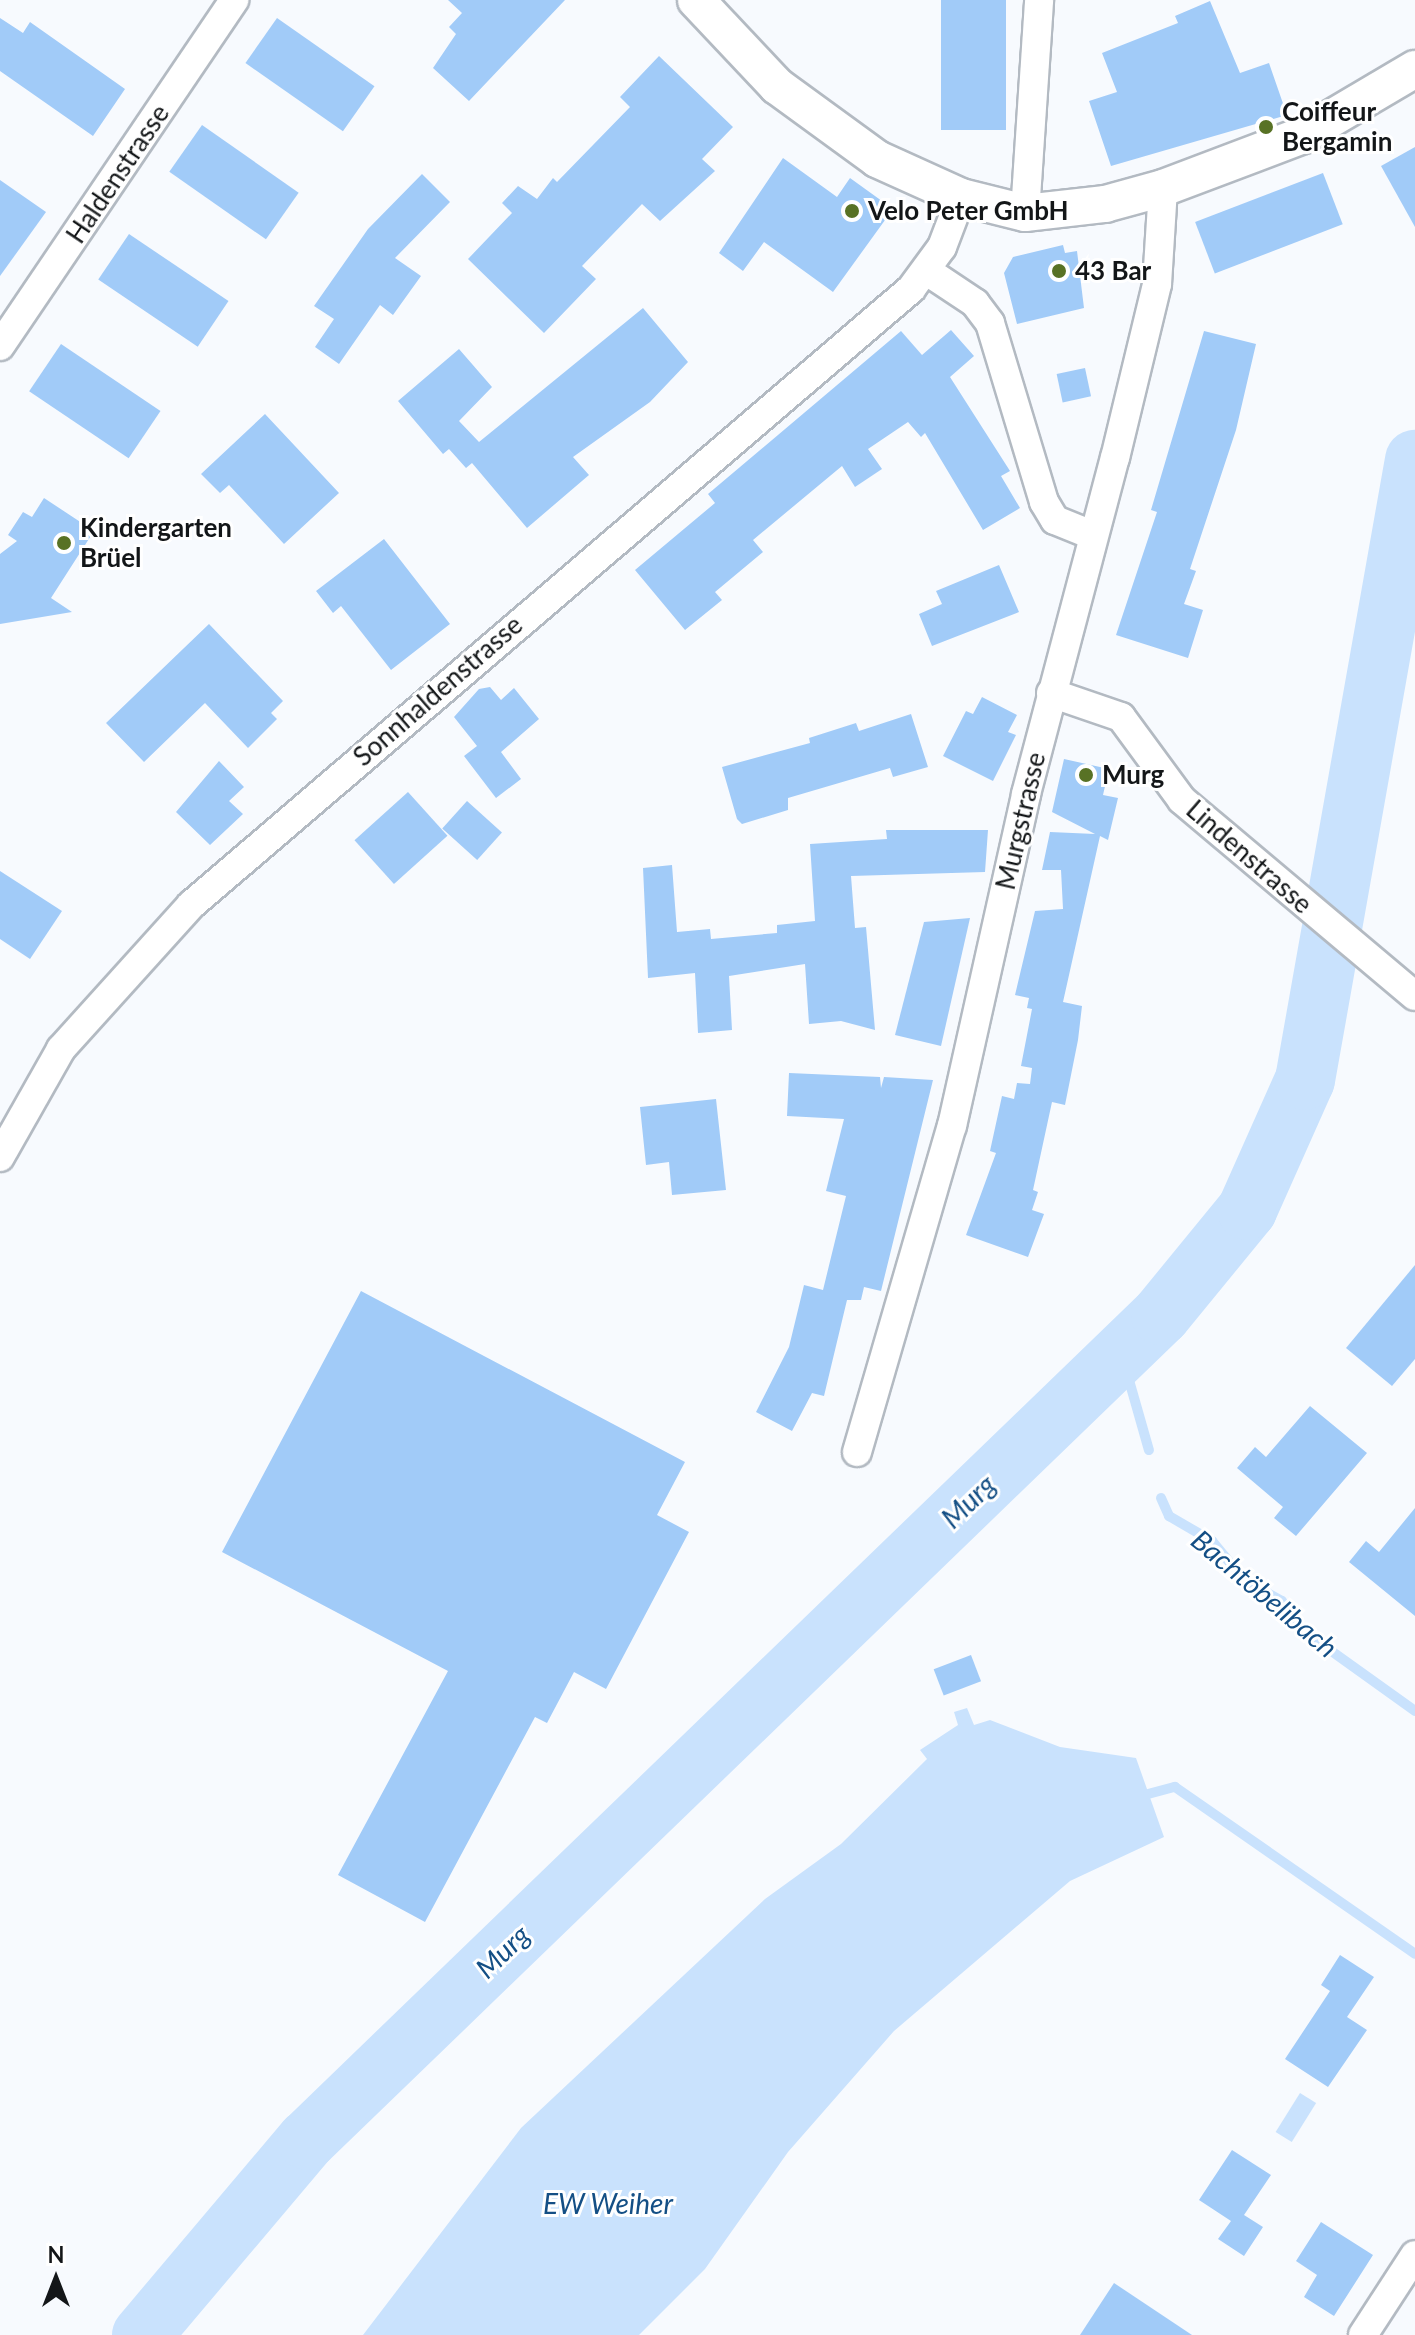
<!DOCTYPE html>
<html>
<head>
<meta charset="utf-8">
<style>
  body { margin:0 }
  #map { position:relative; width:1415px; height:2335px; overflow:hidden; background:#f7fafe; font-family:Lato,sans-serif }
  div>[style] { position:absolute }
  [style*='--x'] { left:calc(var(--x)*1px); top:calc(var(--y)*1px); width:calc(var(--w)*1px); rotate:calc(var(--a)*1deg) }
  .water>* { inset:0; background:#c9e2fd; transform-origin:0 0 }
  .stream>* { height:10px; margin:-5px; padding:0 5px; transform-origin:5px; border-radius:5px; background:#c9e2fd }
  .river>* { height:60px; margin:-30px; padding:0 30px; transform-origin:30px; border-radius:30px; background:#c9e2fd }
  .building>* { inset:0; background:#a1cbf8; transform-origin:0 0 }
  .roads { filter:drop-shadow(2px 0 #b3bac2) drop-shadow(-2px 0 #b3bac2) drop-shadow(0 2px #b3bac2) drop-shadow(0 -2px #b3bac2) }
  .minor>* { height:28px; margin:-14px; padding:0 14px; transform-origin:14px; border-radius:14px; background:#fff }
  .tertiary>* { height:36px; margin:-18px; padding:0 18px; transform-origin:18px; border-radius:18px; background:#fff }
  .dots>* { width:22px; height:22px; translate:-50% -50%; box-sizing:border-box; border:4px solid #fff; border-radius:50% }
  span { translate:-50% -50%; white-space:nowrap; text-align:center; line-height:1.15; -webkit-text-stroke:6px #fff; paint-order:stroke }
  .poi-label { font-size:26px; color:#131618; font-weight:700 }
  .left { translate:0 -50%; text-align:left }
  .street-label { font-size:26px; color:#131618 }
  .water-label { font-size:28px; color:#144f85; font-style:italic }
  .north { position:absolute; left:16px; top:2239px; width:80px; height:80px; -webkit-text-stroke:6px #fff; paint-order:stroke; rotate:0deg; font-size:22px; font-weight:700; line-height:32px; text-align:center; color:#131618 }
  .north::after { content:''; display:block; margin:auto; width:28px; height:36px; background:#131618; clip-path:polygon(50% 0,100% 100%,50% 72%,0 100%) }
</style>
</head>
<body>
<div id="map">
  <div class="water">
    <div style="clip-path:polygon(967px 1708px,974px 1725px,990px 1720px,1060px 1747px,1136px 1758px,1164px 1837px,1070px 1881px,894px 2031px,788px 2152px,705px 2269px,639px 2335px,363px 2335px,521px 2128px,765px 1899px,841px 1844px,927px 1759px,920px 1750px,958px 1725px,954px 1712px)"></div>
    <div style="left:1300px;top:2093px;width:19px;height:46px;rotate:32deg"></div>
  </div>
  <div class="stream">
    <div style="--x:1121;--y:1352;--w:102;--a:74.1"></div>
    <div style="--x:1161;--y:1498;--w:20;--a:66"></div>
    <div style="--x:1169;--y:1516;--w:50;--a:30.2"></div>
    <div style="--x:1212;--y:1541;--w:50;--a:50.6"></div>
    <div style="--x:1244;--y:1580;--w:43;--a:28.9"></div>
    <div style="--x:1282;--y:1601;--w:35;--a:55"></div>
    <div style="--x:1302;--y:1630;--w:139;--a:35.6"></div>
    <div style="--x:1148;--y:1794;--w:28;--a:-15"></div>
    <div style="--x:1175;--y:1787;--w:292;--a:34.8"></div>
  </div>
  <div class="river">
    <div style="--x:142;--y:2335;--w:255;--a:-49.8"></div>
    <div style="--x:307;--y:2140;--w:1187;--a:-44.01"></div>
    <div style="--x:1161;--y:1315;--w:136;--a:-50.7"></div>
    <div style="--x:1247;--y:1210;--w:142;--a:-66"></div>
    <div style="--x:1305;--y:1080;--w:630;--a:-79.94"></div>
  </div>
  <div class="building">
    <div style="clip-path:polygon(448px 0,565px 0,469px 101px,433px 68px,456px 34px,449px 27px,462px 13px)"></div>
    <div style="left:941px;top:0;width:65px;height:130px"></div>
    <div style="clip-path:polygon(1210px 1px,1240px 73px,1269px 63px,1287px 115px,1111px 166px,1089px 101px,1117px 92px,1102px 53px,1178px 23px,1175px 16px)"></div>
    <div style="clip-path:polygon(0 18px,23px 33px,30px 22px,125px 89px,93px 136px,0 71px)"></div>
    <div style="left:277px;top:18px;width:119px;height:55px;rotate:35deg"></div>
    <div style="clip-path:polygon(659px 56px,733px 127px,702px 159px,715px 171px,660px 221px,642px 204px,582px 266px,596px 279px,544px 333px,468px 259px,512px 213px,502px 203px,518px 186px,537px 199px,553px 178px,557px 182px,630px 107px,620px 97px)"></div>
    <div style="left:202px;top:125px;width:118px;height:57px;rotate:35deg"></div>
    <div style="clip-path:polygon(1415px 147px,1415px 227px,1381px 166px)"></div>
    <div style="clip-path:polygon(783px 158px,837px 197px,850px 178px,893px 209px,833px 292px,764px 242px,743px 271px,719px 253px)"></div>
    <div style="left:1323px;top:173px;width:55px;height:137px;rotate:69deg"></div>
    <div style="clip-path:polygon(422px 174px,450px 202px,395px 258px,421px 276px,393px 315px,380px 305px,339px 364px,315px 347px,334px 319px,314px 306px,368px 229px)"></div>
    <div style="clip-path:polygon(0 180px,46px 212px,0 276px)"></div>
    <div style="left:129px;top:234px;width:120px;height:55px;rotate:34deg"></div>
    <div style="clip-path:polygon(1063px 245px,1065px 253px,1077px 251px,1084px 308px,1017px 324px,1004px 273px,1013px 257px)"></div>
    <div style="clip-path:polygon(643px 308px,688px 362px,650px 402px,573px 457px,589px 475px,527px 528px,472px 463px,466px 468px,449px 449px,443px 454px,398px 401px,459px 349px,492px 387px,459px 421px,479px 442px)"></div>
    <div style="clip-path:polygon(951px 330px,974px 356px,950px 377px,1010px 471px,1001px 476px,1020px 508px,983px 530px,925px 433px,921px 437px,908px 422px,868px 449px,882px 469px,855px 487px,842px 466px,753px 540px,763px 552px,715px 592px,722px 600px,685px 630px,635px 570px,715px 503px,708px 494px,901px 331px,922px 355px)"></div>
    <div style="clip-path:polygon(1204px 331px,1256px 344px,1236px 430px,1190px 569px,1196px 571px,1184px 604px,1203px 610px,1188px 658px,1116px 635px,1157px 512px,1151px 510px)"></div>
    <div style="left:61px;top:344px;width:120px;height:57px;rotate:34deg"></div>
    <div style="left:1085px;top:368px;width:29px;height:29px;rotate:78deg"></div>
    <div style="clip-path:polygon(265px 414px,339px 493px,284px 544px,229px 485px,220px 493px,201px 474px)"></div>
    <div style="clip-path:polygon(44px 498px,94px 531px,51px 598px,72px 612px,0 624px,0 554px,17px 541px,8px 535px,23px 512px,32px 517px)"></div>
    <div style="clip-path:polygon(384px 539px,450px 624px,391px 670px,341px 606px,333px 613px,316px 591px)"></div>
    <div style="clip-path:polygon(999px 565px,1019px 612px,932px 646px,919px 614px,942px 604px,936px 591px)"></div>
    <div style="clip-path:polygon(209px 624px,283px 701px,271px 713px,277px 719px,248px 748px,205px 703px,144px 762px,106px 723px)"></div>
    <div style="clip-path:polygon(490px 687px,501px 700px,514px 688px,539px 719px,501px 752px,521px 779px,496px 798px,464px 756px,477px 746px,454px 717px,479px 689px)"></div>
    <div style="clip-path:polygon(982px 697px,1017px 715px,1008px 732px,1016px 735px,993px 781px,943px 756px,966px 711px,973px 714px)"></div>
    <div style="clip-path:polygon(911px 714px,928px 767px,893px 777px,890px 768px,788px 798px,788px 810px,742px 824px,737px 819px,722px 767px,810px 743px,809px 738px,856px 723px,859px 731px)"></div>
    <div style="clip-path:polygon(1064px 759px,1109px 769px,1103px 795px,1118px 798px,1108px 840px,1100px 836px,1063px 1002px,1082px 1006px,1078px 1040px,1065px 1105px,1052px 1102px,1033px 1190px,1038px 1192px,1032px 1210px,1044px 1214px,1028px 1257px,966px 1235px,996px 1153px,990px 1151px,1002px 1096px,1014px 1099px,1017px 1083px,1030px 1084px,1032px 1068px,1021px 1066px,1032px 1009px,1027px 1008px,1029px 998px,1015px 995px,1035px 911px,1063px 909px,1061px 870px,1042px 870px,1050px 832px,1095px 834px,1052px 812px)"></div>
    <div style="clip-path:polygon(219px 761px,244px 787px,229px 801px,243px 814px,210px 845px,176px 812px)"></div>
    <div style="left:408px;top:792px;width:59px;height:72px;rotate:48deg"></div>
    <div style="left:467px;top:801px;width:47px;height:37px;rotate:42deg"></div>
    <div style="clip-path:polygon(886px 830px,988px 830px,985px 872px,851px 876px,855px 928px,866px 927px,875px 1030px,841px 1021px,809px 1024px,805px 964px,729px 976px,732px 1030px,698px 1033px,695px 973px,648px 978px,643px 868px,672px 865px,677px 932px,710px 929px,711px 939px,777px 933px,777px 925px,815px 921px,810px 844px,887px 839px)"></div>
    <div style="clip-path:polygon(0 871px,62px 911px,30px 959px,0 939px)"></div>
    <div style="clip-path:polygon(970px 918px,941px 1046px,895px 1035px,924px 922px)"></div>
    <div style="clip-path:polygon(789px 1073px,880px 1077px,881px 1088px,884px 1077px,933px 1080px,881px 1291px,864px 1287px,861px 1300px,847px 1300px,824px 1396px,812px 1393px,792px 1431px,756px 1412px,789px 1347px,804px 1285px,823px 1290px,846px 1196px,826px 1191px,844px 1119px,787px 1116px)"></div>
    <div style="clip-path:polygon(716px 1099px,726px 1190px,672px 1195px,669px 1162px,646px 1165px,640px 1107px)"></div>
    <div style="clip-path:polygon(1415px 1265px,1415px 1359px,1392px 1386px,1346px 1348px)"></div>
    <div style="clip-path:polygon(361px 1291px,685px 1462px,657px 1515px,689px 1532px,606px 1689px,574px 1672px,547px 1723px,535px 1717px,425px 1922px,338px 1875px,448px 1671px,222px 1552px)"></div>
    <div style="clip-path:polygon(1310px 1406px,1367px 1453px,1296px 1536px,1274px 1518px,1283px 1507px,1237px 1468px,1255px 1447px,1266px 1457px)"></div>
    <div style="clip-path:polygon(1415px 1508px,1415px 1616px,1349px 1562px,1366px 1541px,1379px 1552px)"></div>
    <div style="left:971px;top:1655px;width:28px;height:40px;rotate:69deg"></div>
    <div style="clip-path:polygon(1340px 1955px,1374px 1977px,1347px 2017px,1367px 2030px,1328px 2087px,1285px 2059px,1330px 1991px,1321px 1985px)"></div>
    <div style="clip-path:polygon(1232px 2150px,1271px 2175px,1244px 2215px,1263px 2227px,1244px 2256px,1218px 2239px,1231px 2221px,1199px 2200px)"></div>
    <div style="clip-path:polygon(1321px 2222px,1373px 2255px,1334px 2316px,1304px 2297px,1317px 2275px,1296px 2261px)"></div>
    <div style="clip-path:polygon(1114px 2283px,1192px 2335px,1080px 2335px)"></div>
  </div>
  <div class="roads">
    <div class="minor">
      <div style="--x:1025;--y:213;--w:213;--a:-86.2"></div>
      <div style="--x:927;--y:271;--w:58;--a:33.7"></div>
      <div style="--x:975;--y:303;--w:25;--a:53"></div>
      <div style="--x:990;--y:323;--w:187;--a:73.2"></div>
      <div style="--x:1044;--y:502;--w:21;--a:59"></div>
      <div style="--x:1055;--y:520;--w:38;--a:22"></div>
      <div style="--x:0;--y:346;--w:418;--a:-55.9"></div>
      <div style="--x:1051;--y:693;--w:74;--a:18.9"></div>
      <div style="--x:1121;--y:717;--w:103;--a:53.7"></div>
      <div style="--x:1182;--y:800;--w:304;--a:40.1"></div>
      <div style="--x:0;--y:1157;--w:124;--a:-60.5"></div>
      <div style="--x:61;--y:1049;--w:194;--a:-47.9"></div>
      <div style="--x:191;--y:905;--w:948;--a:-40.55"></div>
      <div style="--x:911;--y:289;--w:52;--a:-53.6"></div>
      <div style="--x:942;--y:247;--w:53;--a:-69.2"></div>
      <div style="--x:857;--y:1452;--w:340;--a:-73.8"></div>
      <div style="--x:952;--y:1126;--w:340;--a:-77.4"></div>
      <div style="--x:1026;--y:794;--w:348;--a:-75.2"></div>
      <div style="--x:1115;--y:458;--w:179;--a:-76.4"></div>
      <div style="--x:1157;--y:284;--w:96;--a:-86.4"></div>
      <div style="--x:1363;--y:2335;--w:95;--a:-57"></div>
    </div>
    <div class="tertiary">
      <div style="--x:696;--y:0;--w:118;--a:46.7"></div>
      <div style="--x:777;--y:86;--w:124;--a:36.1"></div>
      <div style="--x:877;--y:159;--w:92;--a:24.3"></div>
      <div style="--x:961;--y:197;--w:66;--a:14"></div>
      <div style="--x:1025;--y:213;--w:81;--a:-6.4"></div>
      <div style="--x:1105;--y:204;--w:60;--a:-15.4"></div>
      <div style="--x:1163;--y:188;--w:150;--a:-20.7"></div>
      <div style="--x:1303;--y:135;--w:130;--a:-30.5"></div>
    </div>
  </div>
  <div class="dots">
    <div style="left:1266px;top:127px;background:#587225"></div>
    <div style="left:852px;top:211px;background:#587225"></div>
    <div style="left:1059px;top:271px;background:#587225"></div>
    <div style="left:64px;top:543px;background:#587225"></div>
    <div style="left:1086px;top:775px;background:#587225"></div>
  </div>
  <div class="poi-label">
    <span class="left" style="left:1282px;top:127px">Coiffeur<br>Bergamin</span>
    <span class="left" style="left:868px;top:211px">Velo Peter GmbH</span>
    <span class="left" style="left:1075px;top:271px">43 Bar</span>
    <span class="left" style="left:80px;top:543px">Kindergarten<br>Brüel</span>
    <span class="left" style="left:1102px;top:775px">Murg</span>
  </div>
  <div class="street-label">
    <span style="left:118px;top:174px;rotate:-56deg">Haldenstrasse</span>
    <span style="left:438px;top:691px;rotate:-41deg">Sonnhaldenstrasse</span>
    <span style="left:1021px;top:821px;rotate:-77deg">Murgstrasse</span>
    <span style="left:1249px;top:857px;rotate:41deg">Lindenstrasse</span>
  </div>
  <div class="water-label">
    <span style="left:968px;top:1501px;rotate:-44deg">Murg</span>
    <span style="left:1265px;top:1593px;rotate:40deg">Bachtöbelibach</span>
    <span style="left:502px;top:1951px;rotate:-44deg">Murg</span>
    <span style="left:608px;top:2203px">EW Weiher</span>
  </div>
  <div class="north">N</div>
</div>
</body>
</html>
